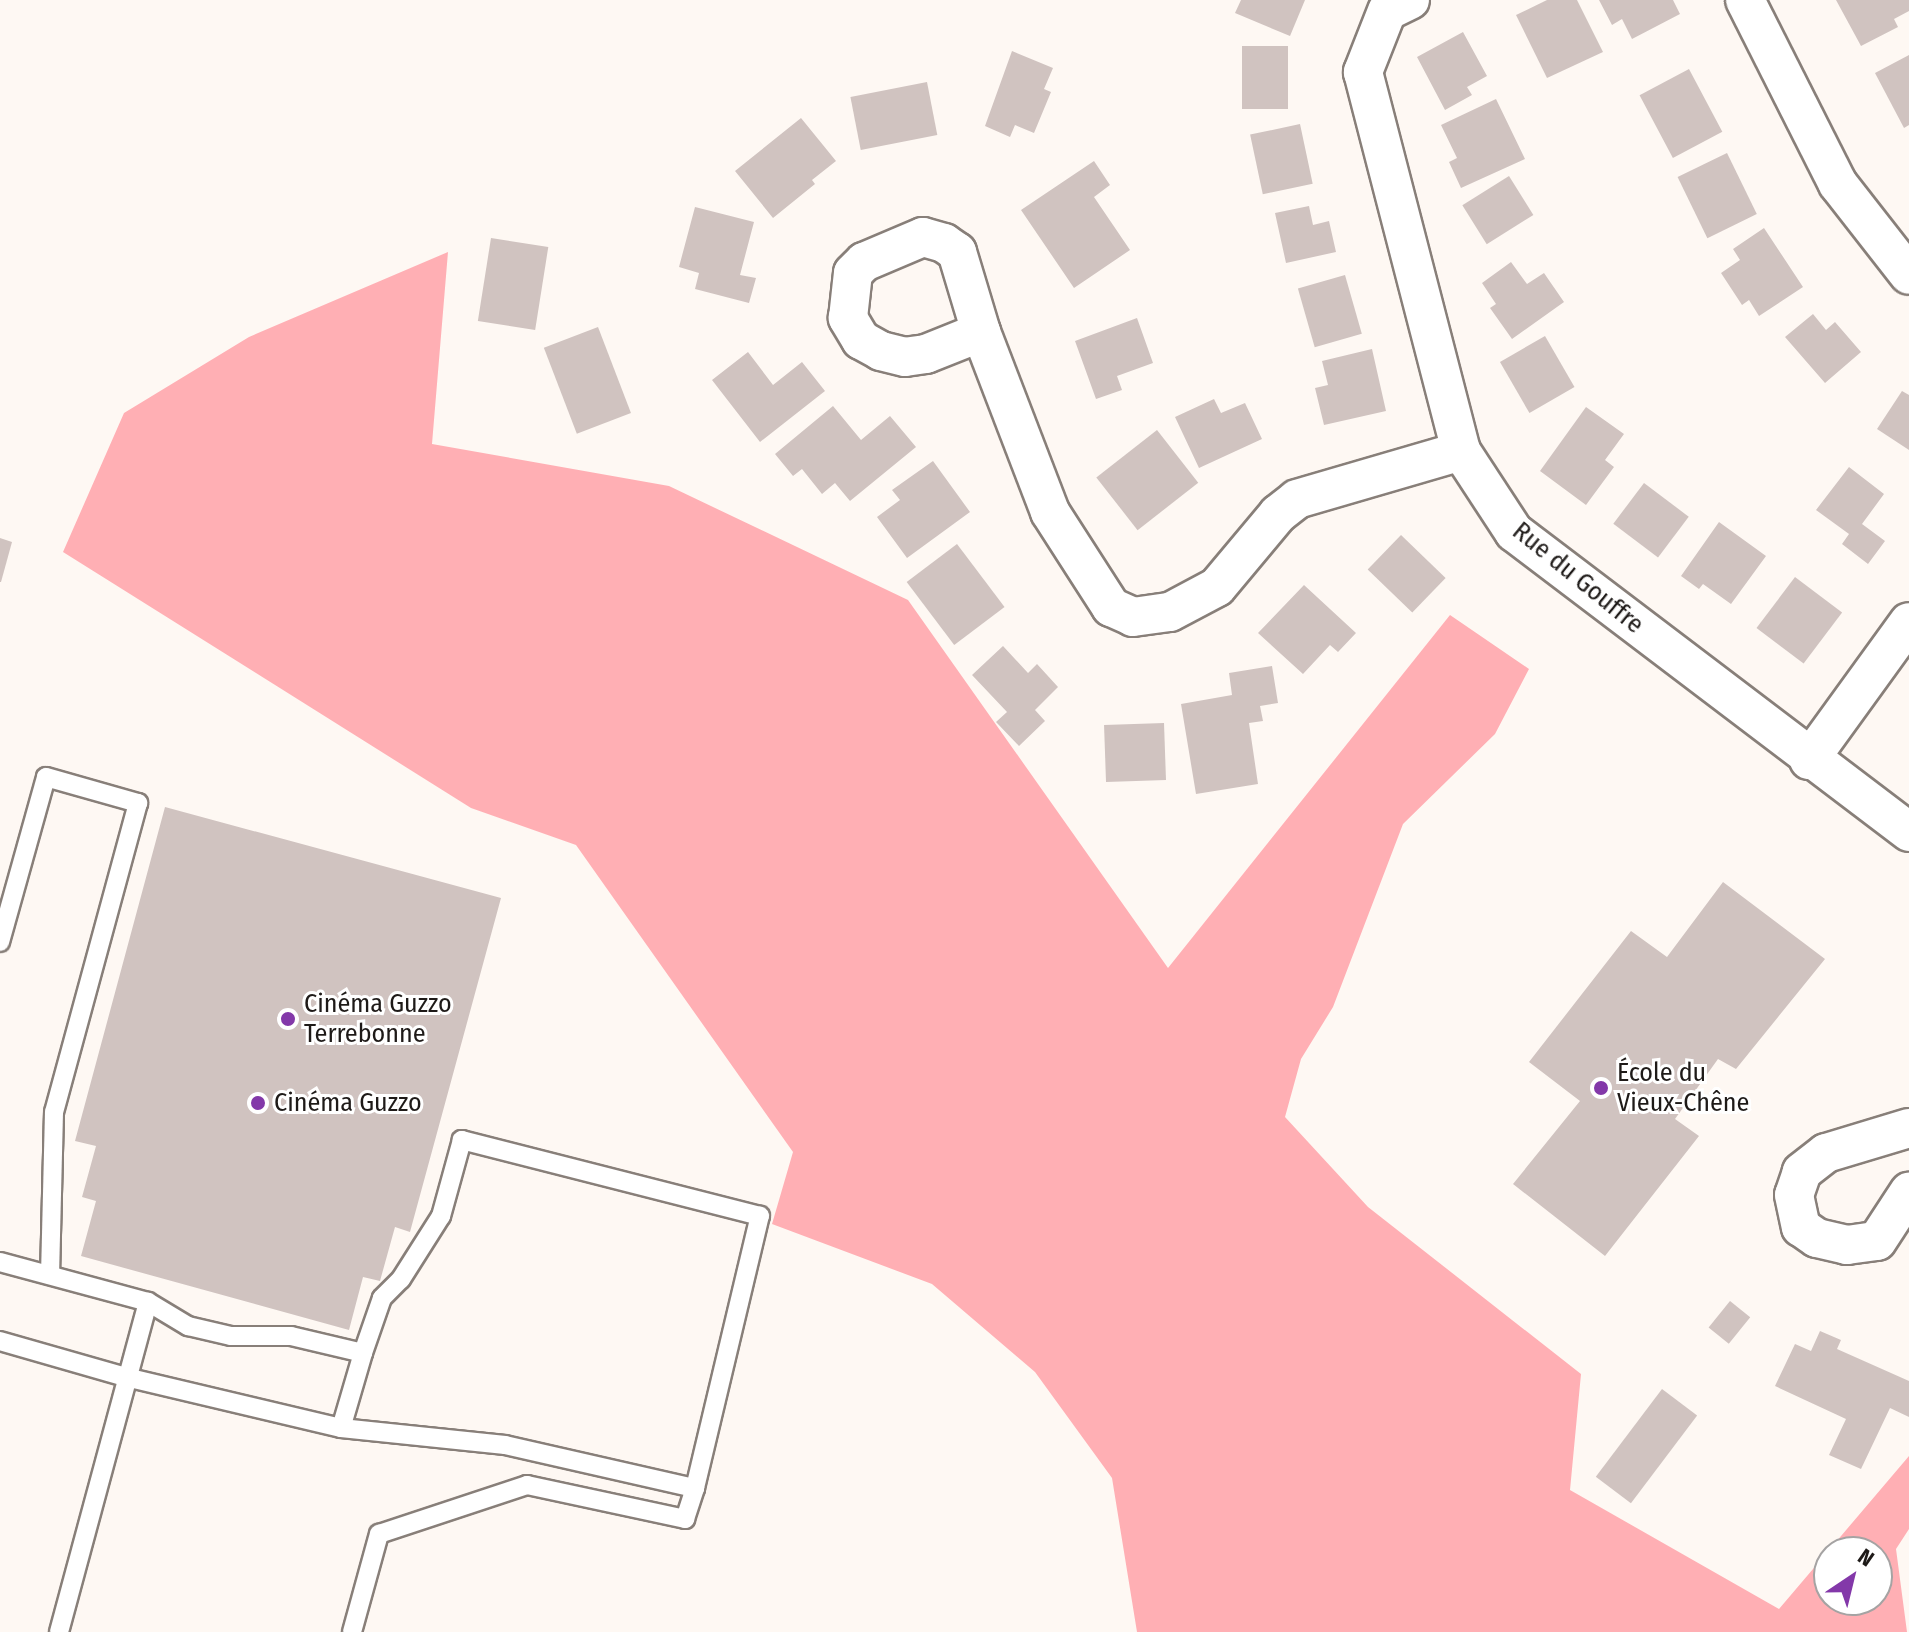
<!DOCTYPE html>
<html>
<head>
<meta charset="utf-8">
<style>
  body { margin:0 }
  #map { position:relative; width:1909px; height:1632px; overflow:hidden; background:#fef8f3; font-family:"Fira Sans Condensed",sans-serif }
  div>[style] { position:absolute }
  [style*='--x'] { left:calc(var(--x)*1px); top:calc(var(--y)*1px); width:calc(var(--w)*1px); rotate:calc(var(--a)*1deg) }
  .forest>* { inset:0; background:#ffafb4 }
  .building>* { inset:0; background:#d0c3c0; transform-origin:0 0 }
  .roads { filter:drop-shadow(2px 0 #887f79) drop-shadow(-2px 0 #887f79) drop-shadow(0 2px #887f79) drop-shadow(0 -2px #887f79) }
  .service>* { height:18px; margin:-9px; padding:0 9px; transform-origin:9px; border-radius:9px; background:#fff }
  .minor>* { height:38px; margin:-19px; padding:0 19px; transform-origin:19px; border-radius:19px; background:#fff }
  .dots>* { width:22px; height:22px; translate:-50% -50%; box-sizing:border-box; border:4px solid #fff; border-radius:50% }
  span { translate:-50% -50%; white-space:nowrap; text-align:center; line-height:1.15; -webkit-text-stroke:6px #fff; paint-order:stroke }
  .street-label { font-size:26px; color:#1e1a18 }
  .poi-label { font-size:26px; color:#1e1a18 }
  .left { translate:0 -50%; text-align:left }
  .north { position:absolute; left:1813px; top:1536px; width:80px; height:80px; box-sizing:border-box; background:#fff; border:2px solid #a5a3a3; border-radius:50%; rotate:35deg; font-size:22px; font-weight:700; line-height:32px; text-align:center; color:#1e1a18 }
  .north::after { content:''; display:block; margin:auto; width:28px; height:36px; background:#8338a9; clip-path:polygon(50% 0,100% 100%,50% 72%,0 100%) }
</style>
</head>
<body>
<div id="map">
  <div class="forest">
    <div style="clip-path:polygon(evenodd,448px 252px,432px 444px,669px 486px,908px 600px,1168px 968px,1450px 615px,1529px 669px,1495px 734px,1403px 824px,1333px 1007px,1301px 1059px,1285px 1117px,1368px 1207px,1581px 1374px,1570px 1490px,1779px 1609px,1909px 1456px,1909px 1529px,1896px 1549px,1907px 1632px,1137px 1632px,1112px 1478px,1035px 1372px,932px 1284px,772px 1224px,793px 1152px,576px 845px,471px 808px,63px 552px,124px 413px,249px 337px,448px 252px,1829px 1552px,1877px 1552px,1877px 1600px,1829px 1600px,1829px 1552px)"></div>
  </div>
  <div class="building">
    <div style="clip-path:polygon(1241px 0,1305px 0,1290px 36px,1235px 13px)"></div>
    <div style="clip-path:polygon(1547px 0,1577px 0,1603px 52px,1547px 78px,1516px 15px)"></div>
    <div style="clip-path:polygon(1599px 0,1673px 0,1680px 14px,1632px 39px,1622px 19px,1612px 25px)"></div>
    <div style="clip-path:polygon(1836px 0,1909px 0,1909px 11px,1894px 19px,1898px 27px,1861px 46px)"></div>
    <div style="clip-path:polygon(1463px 32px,1487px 76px,1467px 87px,1472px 95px,1445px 110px,1417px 57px)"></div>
    <div style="left:1242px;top:46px;width:46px;height:63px"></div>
    <div style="clip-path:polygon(1012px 51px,1053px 68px,1044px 89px,1051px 92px,1034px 133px,1015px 125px,1010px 137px,985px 126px)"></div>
    <div style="clip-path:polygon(1909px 55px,1909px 125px,1904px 128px,1875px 73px)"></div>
    <div style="left:1689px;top:69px;width:71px;height:56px;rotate:62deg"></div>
    <div style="left:927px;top:82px;width:54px;height:78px;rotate:79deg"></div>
    <div style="clip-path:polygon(1496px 99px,1525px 159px,1461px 188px,1449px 162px,1457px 158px,1441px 125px)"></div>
    <div style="clip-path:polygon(801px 118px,836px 161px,812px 180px,815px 184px,773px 218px,735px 171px)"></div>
    <div style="left:1300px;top:124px;width:61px;height:51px;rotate:78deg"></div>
    <div style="left:1727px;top:153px;width:68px;height:55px;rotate:64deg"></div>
    <div style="clip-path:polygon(1094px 161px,1110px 185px,1094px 197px,1130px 250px,1074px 288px,1021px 210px)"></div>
    <div style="left:1509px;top:176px;width:46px;height:55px;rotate:58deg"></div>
    <div style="clip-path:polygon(1309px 206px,1313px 225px,1329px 221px,1336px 252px,1286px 263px,1275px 213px)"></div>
    <div style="clip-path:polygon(695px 207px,754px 222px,740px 275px,756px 278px,749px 303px,695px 289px,699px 273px,679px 267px)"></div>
    <div style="clip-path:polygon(1764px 228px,1803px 287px,1759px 316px,1749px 300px,1742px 305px,1721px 273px,1740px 260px,1733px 249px)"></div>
    <div style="left:491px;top:238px;width:58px;height:84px;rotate:9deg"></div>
    <div style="clip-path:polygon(1511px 262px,1527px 284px,1544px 273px,1564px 302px,1512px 339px,1490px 308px,1496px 304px,1482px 283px)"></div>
    <div style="left:1345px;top:275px;width:61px;height:49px;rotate:74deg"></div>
    <div style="clip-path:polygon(1813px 314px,1826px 330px,1835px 322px,1861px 352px,1825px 383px,1785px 337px)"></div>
    <div style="clip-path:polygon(1137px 318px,1153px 363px,1117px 376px,1122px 390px,1096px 399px,1075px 341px)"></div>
    <div style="left:598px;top:327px;width:92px;height:58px;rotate:69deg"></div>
    <div style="left:1545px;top:336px;width:59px;height:52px;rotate:60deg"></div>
    <div style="clip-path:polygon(1372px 349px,1386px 411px,1324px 425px,1315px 388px,1328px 385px,1322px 361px)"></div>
    <div style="clip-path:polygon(748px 352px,773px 385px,802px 362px,825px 391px,760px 442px,712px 380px)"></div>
    <div style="clip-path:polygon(1902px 391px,1909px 395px,1909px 450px,1877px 429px)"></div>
    <div style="clip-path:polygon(1214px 399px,1221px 413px,1245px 403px,1262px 439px,1199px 468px,1175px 417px)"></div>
    <div style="clip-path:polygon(833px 406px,861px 440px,890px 416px,916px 447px,850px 501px,835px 483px,822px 494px,802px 469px,793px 476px,775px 454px)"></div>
    <div style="clip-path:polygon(1586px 407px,1624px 434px,1605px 460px,1614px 467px,1586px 505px,1540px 471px)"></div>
    <div style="left:1157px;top:430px;width:67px;height:77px;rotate:52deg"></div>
    <div style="clip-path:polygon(933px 461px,970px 512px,907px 558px,877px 517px,900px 500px,892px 490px)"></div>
    <div style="clip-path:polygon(1849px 467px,1884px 494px,1862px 524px,1885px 541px,1868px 564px,1842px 544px,1849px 534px,1816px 510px)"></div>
    <div style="left:1644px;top:483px;width:56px;height:51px;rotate:37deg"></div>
    <div style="clip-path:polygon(1719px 522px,1766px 556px,1731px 604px,1703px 584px,1699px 589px,1681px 576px)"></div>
    <div style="left:1401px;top:535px;width:62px;height:48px;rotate:44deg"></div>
    <div style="clip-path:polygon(0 538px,12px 542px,1px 582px,0 582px)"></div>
    <div style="left:957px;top:544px;width:79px;height:63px;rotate:53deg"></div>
    <div style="left:1795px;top:577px;width:59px;height:64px;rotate:37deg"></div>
    <div style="clip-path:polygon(1304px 585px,1356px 633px,1338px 652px,1330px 645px,1303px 674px,1258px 633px)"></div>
    <div style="clip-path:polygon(1003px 646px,1028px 673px,1037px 664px,1058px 687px,1035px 710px,1045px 721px,1019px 746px,996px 722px,1007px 712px,972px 675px)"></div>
    <div style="clip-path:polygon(1272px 666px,1278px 703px,1260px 706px,1263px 721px,1249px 723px,1258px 784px,1196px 794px,1181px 704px,1232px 695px,1229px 673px)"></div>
    <div style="left:1164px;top:723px;width:57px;height:60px;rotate:88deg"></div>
    <div style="clip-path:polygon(165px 807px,501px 898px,410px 1232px,395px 1227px,380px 1281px,363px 1277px,349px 1330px,81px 1256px,96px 1201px,82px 1197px,96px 1146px,75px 1141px)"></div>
    <div style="clip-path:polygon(1723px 882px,1825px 959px,1736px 1069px,1718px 1059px,1675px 1119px,1699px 1136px,1605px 1256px,1513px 1184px,1580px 1101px,1529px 1062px,1631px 931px,1667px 957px)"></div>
    <div style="left:1730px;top:1301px;width:26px;height:34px;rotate:39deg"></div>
    <div style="clip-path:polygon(1820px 1331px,1841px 1340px,1837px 1349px,1909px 1381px,1909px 1417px,1890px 1408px,1861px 1469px,1829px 1455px,1846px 1419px,1775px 1386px,1795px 1344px,1811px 1351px)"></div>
    <div style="left:1662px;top:1389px;width:44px;height:110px;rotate:37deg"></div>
  </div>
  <div class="roads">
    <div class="service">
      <div style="--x:0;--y:942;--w:171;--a:-74.4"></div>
      <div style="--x:46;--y:777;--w:96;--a:15.8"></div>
      <div style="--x:138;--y:803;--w:320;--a:105.2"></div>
      <div style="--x:54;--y:1112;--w:163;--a:91.4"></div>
      <div style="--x:0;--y:1262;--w:153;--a:15.1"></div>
      <div style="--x:148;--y:1302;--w:47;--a:31"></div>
      <div style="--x:188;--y:1326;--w:44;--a:13.1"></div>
      <div style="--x:231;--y:1336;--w:60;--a:0"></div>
      <div style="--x:291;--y:1336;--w:74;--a:13.3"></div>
      <div style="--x:363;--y:1353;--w:78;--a:106.3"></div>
      <div style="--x:341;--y:1428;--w:218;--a:-166.7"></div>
      <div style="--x:129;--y:1378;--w:134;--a:-164"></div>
      <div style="--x:341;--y:1428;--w:165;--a:5.9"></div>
      <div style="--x:505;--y:1445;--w:195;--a:12.8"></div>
      <div style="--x:695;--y:1488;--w:280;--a:-76.6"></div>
      <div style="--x:760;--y:1216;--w:308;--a:-165.7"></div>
      <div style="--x:462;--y:1140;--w:79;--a:105.4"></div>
      <div style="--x:441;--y:1216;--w:75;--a:122.4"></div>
      <div style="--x:401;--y:1279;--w:27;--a:135"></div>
      <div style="--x:382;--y:1298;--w:58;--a:109.1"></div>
      <div style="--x:59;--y:1632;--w:342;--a:-74.9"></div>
      <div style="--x:352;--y:1632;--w:102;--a:-74.6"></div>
      <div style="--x:379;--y:1534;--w:156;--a:-18.3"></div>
      <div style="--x:527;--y:1485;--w:162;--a:12.1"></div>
      <div style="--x:685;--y:1519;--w:33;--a:-72"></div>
    </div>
    <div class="minor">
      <div style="--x:1410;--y:0;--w:25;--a:154"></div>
      <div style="--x:1387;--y:11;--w:66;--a:111.5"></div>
      <div style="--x:1363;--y:72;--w:391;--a:75.5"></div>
      <div style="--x:1461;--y:451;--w:97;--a:56.8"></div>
      <div style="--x:1514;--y:532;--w:496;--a:37.2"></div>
      <div style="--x:1745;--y:0;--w:206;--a:63.2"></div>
      <div style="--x:1838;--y:184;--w:115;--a:52"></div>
      <div style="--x:981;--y:332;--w:59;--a:158.2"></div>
      <div style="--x:926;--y:354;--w:21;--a:172"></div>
      <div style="--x:905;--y:357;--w:25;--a:-166"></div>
      <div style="--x:881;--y:351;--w:23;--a:-151"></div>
      <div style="--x:861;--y:340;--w:26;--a:-121"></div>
      <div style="--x:848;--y:318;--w:45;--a:-83.7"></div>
      <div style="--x:853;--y:273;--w:16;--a:-45"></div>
      <div style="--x:864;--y:262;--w:64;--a:-23"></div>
      <div style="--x:923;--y:237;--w:22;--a:16"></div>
      <div style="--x:944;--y:243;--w:16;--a:35"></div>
      <div style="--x:957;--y:252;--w:84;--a:73.3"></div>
      <div style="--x:981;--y:332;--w:193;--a:69"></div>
      <div style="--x:1050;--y:512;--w:113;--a:57.3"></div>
      <div style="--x:1111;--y:607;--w:24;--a:24"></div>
      <div style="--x:1133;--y:617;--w:37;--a:-8"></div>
      <div style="--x:1170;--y:612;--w:53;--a:-28"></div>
      <div style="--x:1217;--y:587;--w:95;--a:-50.1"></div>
      <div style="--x:1278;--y:514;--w:24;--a:-38"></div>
      <div style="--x:1297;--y:499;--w:171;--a:-16.3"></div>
      <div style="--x:1809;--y:760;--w:170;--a:-54.1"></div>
      <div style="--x:1909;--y:1128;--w:87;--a:163.2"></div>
      <div style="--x:1826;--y:1153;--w:31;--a:142"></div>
      <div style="--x:1802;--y:1172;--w:24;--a:109"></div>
      <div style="--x:1794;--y:1195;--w:33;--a:78"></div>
      <div style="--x:1801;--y:1227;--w:19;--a:35"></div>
      <div style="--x:1817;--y:1238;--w:31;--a:13"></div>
      <div style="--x:1847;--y:1245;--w:30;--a:-8"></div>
      <div style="--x:1877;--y:1241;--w:59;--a:-56.9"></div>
    </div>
  </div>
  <div class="dots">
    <div style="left:288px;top:1019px;background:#8338a9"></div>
    <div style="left:1601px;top:1088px;background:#8338a9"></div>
    <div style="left:258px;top:1103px;background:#8338a9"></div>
  </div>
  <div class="street-label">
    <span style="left:1578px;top:578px;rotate:39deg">Rue du Gouffre</span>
  </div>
  <div class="poi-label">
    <span class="left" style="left:304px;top:1019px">Cinéma Guzzo<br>Terrebonne</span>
    <span class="left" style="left:1617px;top:1088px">École du<br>Vieux-Chêne</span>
    <span class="left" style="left:274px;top:1103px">Cinéma Guzzo</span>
  </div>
  <div class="north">N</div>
</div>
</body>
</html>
